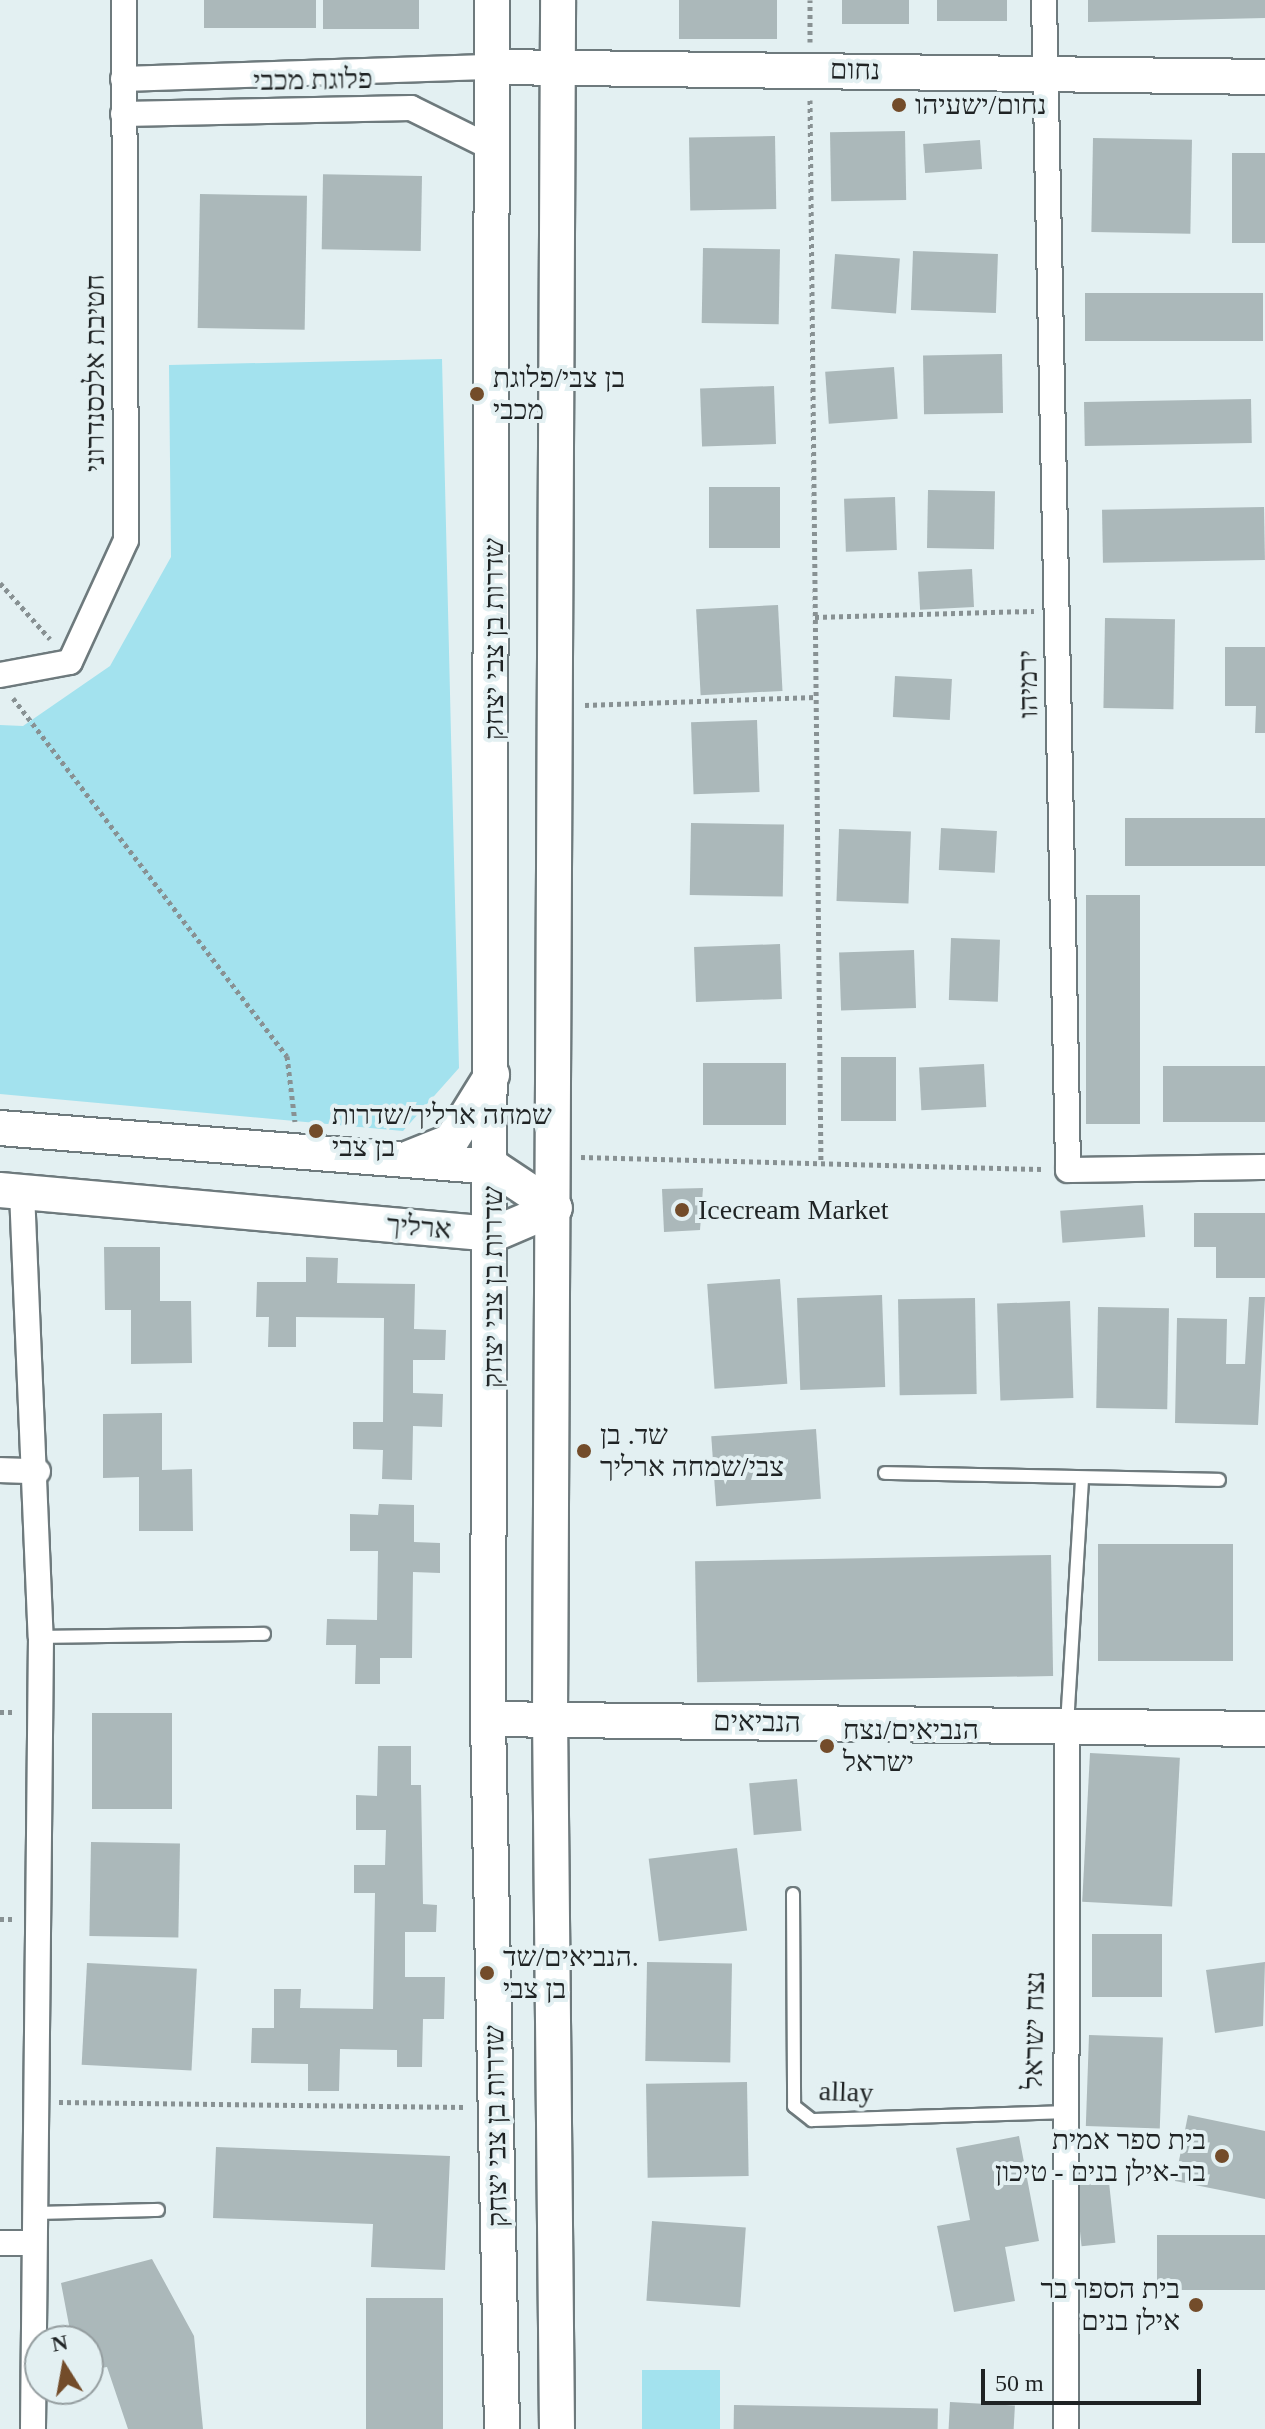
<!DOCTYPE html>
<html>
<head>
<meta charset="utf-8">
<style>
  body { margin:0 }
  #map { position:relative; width:1265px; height:2429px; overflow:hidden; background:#e3f0f2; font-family:"Times New Roman","Noto Sans Hebrew",serif }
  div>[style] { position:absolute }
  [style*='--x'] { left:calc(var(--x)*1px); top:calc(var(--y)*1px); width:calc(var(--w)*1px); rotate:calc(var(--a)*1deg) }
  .green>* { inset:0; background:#a3e2ee; transform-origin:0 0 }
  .building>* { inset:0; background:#abb8ba; transform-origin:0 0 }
  .path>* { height:5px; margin-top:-2.5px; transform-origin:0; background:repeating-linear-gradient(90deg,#889193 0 4px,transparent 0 8px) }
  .roads { filter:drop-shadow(2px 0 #6e7a7d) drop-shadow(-2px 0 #6e7a7d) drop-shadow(0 2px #6e7a7d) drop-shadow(0 -2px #6e7a7d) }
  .lane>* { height:12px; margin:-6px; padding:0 6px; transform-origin:6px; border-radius:6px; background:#fff }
  .street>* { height:24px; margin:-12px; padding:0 12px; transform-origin:12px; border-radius:12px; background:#fff }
  .secondary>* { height:34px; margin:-17px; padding:0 17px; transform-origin:17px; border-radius:17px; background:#fff }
  .dots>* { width:22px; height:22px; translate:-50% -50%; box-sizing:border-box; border:4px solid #e3f0f2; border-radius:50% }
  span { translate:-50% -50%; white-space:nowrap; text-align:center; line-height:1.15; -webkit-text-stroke:8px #e3f0f2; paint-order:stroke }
  .street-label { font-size:28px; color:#1f2324 }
  .poi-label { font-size:28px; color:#1f2324 }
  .left { translate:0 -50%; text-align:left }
  .right { translate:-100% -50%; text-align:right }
  .north { position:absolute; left:24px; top:2325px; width:80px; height:80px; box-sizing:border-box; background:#e3f0f2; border:2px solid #959ea0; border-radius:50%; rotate:349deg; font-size:22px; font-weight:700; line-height:32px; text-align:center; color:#1f2324 }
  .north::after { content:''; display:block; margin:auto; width:28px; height:36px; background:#734c2a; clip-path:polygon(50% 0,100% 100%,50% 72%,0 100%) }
  .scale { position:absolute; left:981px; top:2369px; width:220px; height:36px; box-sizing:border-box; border:4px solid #1f2324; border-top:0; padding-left:10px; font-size:24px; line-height:28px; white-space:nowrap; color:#1f2324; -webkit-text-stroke:6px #e3f0f2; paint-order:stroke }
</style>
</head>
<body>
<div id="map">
  <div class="green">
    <div style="clip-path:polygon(442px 359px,459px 1068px,403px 1131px,0 1094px,0 725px,23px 726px,110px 666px,171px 557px,169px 365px)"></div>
    <div style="left:642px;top:2370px;width:78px;height:59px"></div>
  </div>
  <div class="building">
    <div style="left:204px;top:0;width:112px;height:28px"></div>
    <div style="left:323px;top:0;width:96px;height:29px"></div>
    <div style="left:679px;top:0;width:98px;height:39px"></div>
    <div style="left:842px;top:0;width:67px;height:24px"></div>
    <div style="left:937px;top:0;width:70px;height:21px"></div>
    <div style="clip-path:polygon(1088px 0,1265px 0,1265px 18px,1088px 22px)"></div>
    <div style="left:905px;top:131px;width:69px;height:75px;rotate:89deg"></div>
    <div style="left:775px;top:136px;width:73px;height:86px;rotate:89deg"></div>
    <div style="left:1093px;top:138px;width:99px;height:94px;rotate:1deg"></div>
    <div style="left:980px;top:140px;width:29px;height:57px;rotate:86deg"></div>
    <div style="left:1232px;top:153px;width:33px;height:90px"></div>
    <div style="left:422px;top:176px;width:75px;height:99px;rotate:91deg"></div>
    <div style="left:200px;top:194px;width:107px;height:134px;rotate:1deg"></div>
    <div style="left:703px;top:248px;width:77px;height:75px;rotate:1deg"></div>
    <div style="left:913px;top:251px;width:85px;height:59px;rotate:2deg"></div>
    <div style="left:835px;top:254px;width:65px;height:55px;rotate:4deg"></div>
    <div style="left:1085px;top:293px;width:178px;height:48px"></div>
    <div style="left:1002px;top:354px;width:59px;height:79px;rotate:89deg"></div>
    <div style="left:894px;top:367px;width:52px;height:69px;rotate:86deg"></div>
    <div style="left:774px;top:386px;width:58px;height:74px;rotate:88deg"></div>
    <div style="left:1251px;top:399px;width:44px;height:167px;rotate:89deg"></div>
    <div style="left:709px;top:487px;width:71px;height:61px"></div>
    <div style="left:928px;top:490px;width:67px;height:58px;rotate:1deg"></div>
    <div style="left:895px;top:497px;width:53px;height:51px;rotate:88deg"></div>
    <div style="left:1264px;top:507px;width:53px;height:162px;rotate:89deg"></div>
    <div style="left:972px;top:569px;width:38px;height:54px;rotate:87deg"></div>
    <div style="left:778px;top:605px;width:86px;height:82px;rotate:87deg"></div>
    <div style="left:1105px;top:618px;width:70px;height:90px;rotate:1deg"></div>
    <div style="clip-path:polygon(1225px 647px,1265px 647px,1265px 733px,1255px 733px,1256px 706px,1225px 706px)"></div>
    <div style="left:895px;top:676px;width:57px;height:41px;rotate:3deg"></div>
    <div style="left:757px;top:720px;width:72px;height:66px;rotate:88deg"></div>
    <div style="left:1125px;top:818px;width:140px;height:48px"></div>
    <div style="left:691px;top:823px;width:93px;height:72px;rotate:1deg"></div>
    <div style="left:941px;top:828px;width:56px;height:42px;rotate:3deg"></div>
    <div style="left:839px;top:829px;width:72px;height:72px;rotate:2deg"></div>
    <div style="left:1086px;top:895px;width:54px;height:229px"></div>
    <div style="left:951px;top:938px;width:49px;height:62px;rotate:2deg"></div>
    <div style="left:780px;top:944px;width:55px;height:86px;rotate:88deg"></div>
    <div style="left:914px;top:950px;width:58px;height:75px;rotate:88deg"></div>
    <div style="left:896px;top:1057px;width:64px;height:55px;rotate:90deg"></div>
    <div style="left:786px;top:1063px;width:62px;height:83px;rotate:90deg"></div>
    <div style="left:984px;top:1064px;width:43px;height:65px;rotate:87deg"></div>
    <div style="left:1265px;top:1066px;width:56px;height:102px;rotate:90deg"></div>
    <div style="clip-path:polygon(703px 1188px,700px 1230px,664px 1232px,662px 1189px)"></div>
    <div style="left:1143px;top:1205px;width:32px;height:83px;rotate:86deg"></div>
    <div style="clip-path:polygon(1194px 1213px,1265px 1213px,1265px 1278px,1216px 1278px,1216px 1247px,1194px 1247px)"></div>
    <div style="clip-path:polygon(104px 1247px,160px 1247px,160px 1301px,191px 1301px,192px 1363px,131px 1364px,131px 1310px,105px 1310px)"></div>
    <div style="clip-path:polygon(306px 1257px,338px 1258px,337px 1283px,415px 1284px,414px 1329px,446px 1330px,445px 1360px,413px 1360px,413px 1393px,443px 1394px,442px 1427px,413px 1426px,412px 1480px,382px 1479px,383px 1450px,353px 1449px,353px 1422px,383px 1422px,384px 1318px,296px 1317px,296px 1347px,268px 1347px,269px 1317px,256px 1317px,257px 1282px,306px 1282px)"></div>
    <div style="left:780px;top:1279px;width:105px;height:73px;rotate:86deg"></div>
    <div style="left:882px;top:1295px;width:92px;height:85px;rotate:88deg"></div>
    <div style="clip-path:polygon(1249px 1297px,1265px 1297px,1258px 1425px,1175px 1423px,1177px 1318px,1227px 1319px,1226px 1364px,1245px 1364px)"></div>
    <div style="left:975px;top:1298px;width:96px;height:77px;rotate:89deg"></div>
    <div style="left:1070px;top:1301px;width:97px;height:73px;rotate:88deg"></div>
    <div style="left:1098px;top:1307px;width:71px;height:101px;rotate:1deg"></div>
    <div style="clip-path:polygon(162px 1413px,162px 1470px,192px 1469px,193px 1531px,139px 1531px,139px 1477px,103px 1478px,103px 1414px)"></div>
    <div style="left:816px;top:1429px;width:70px;height:105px;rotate:86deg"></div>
    <div style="clip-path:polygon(379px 1504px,414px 1505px,414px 1542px,440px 1543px,440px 1573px,413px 1572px,412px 1658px,380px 1658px,380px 1684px,355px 1684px,356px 1645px,326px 1645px,327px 1619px,377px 1620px,378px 1551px,350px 1551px,350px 1514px,378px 1515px)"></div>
    <div style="left:1233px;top:1544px;width:117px;height:135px;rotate:90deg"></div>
    <div style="left:1051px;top:1555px;width:121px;height:356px;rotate:89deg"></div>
    <div style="left:92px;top:1713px;width:80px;height:96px"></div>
    <div style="clip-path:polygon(378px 1746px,411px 1746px,411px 1785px,421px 1785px,423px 1904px,437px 1905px,436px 1932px,405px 1932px,405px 1977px,445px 1977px,444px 2019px,423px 2019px,422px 2067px,397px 2067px,397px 2050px,340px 2049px,339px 2091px,308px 2091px,308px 2064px,251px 2063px,252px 2028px,274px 2028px,274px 1989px,301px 1989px,300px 2008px,373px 2009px,375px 1893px,354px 1893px,354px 1865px,385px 1865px,386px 1830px,356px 1830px,356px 1795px,377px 1796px)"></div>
    <div style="left:1090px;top:1753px;width:90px;height:149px;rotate:3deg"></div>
    <div style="left:797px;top:1779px;width:52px;height:48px;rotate:85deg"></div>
    <div style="left:91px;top:1842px;width:89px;height:94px;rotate:1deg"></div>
    <div style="left:737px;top:1848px;width:83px;height:89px;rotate:83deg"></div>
    <div style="left:1092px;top:1934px;width:70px;height:63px"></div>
    <div style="left:647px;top:1962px;width:85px;height:99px;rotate:1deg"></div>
    <div style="clip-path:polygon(1265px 1962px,1263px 2026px,1215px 2033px,1206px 1970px)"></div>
    <div style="left:87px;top:1963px;width:110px;height:102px;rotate:3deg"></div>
    <div style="left:1089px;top:2035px;width:74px;height:91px;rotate:2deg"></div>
    <div style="left:747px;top:2082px;width:94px;height:101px;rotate:89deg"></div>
    <div style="clip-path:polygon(1188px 2115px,1265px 2131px,1265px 2199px,1175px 2181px)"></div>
    <div style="clip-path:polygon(1019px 2136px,1039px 2241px,1005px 2247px,1015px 2301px,954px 2312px,937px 2226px,970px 2220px,956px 2148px)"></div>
    <div style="clip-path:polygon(216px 2147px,450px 2156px,445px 2270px,371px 2267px,373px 2224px,213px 2218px)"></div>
    <div style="left:1109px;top:2182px;width:61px;height:34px;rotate:84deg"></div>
    <div style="left:652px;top:2221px;width:94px;height:80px;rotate:4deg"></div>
    <div style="left:1157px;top:2235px;width:108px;height:55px"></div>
    <div style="clip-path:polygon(152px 2259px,194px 2336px,203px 2429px,128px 2429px,107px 2367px,88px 2370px,88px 2341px,72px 2341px,61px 2283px)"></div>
    <div style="left:366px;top:2298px;width:77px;height:131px"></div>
    <div style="left:950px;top:2402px;width:65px;height:27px;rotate:3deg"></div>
    <div style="left:734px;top:2405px;width:204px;height:24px;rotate:1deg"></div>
  </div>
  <div class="path">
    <div style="--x:810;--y:42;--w:42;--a:-90"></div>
    <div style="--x:810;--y:100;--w:1063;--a:89.41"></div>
    <div style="--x:0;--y:583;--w:75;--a:48.2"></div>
    <div style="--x:815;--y:617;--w:219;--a:-1.6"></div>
    <div style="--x:13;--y:698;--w:451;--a:52.6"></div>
    <div style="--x:287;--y:1056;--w:66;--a:83.1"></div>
    <div style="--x:585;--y:705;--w:231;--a:-2"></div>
    <div style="--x:581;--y:1157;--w:462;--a:1.5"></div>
    <div style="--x:0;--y:1712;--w:15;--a:0"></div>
    <div style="--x:0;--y:1919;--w:12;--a:0"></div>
    <div style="--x:59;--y:2102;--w:406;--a:0.7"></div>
  </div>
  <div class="roads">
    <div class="lane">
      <div style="--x:885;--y:1473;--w:334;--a:1.2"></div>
      <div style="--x:41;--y:1637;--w:223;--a:-0.8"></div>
      <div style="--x:1067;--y:1725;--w:244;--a:-86.5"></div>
      <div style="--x:793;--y:1894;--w:212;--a:89.7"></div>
      <div style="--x:794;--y:2106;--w:23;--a:38"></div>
      <div style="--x:812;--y:2120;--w:251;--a:-1.8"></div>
      <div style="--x:33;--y:2213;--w:125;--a:-1.4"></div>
    </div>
    <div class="street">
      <div style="--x:1044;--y:0;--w:1170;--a:88.82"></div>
      <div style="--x:1068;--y:1170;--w:197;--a:-0.9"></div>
      <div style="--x:123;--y:79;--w:371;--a:-1.9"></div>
      <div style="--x:123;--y:114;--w:288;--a:-1.2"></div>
      <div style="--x:411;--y:108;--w:93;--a:26.3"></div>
      <div style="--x:0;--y:675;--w:71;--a:-10.5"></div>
      <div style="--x:70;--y:662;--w:134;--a:-65.3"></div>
      <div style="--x:126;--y:540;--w:540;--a:-90.21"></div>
      <div style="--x:22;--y:1192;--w:445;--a:87.6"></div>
      <div style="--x:41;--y:1637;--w:792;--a:90.58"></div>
      <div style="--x:0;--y:1470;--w:38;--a:2"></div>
      <div style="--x:0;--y:2243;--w:32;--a:0"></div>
      <div style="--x:1066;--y:2429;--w:702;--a:-89.92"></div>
    </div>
    <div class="secondary">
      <div style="--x:492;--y:0;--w:1719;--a:90.13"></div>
      <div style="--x:488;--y:1719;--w:710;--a:88.87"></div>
      <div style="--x:494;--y:67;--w:771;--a:0.74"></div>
      <div style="--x:0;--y:1128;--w:495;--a:4.5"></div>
      <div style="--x:493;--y:1167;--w:74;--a:33.5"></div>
      <div style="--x:409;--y:1158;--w:45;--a:-22"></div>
      <div style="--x:451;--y:1141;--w:78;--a:-58.2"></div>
      <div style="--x:0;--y:1190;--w:496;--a:5.1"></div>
      <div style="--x:494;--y:1234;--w:66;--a:-23.1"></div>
      <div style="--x:488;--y:1719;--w:777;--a:0.74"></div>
      <div style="--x:557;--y:2429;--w:710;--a:-90.56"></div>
      <div style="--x:550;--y:1719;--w:1719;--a:-89.73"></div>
    </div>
  </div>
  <div class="dots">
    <div style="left:899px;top:105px;background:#734c2a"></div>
    <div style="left:477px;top:394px;background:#734c2a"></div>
    <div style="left:316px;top:1131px;background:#734c2a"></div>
    <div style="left:682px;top:1210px;background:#734c2a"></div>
    <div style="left:584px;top:1451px;background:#734c2a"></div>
    <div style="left:827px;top:1746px;background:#734c2a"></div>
    <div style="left:487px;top:1973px;background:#734c2a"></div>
    <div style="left:1222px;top:2156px;background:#734c2a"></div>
    <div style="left:1196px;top:2305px;background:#734c2a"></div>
  </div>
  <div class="street-label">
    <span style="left:855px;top:70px;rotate:1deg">נחום</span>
    <span style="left:313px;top:80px;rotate:-1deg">פלוגת מכבי</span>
    <span style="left:95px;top:373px;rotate:-90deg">חטיבת אלכסנדרוני</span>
    <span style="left:494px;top:639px;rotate:-90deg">שדרות בן צבי יצחק</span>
    <span style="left:1028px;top:684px;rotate:-91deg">ירמיהו</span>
    <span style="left:419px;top:1227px;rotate:5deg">ארליך</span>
    <span style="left:493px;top:1287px;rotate:-90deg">שדרות בן צבי יצחק</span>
    <span style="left:757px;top:1722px;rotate:1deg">הנביאים</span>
    <span style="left:1034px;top:2030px;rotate:-89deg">נצח ישראל</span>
    <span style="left:846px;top:2092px;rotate:2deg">allay</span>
    <span style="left:496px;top:2126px;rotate:-91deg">שדרות בן צבי יצחק</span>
  </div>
  <div class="poi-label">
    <span class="left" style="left:915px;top:105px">נחום/ישעיהו</span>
    <span class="left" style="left:493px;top:394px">בן צבי/פלוגת<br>מכבי</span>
    <span class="left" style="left:332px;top:1131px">שמחה ארליך/שדרות<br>בן צבי</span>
    <span class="left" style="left:698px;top:1210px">Icecream Market</span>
    <span class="left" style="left:600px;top:1451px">שד. בן<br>צבי/שמחה ארליך</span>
    <span class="left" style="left:843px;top:1746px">הנביאים/נצח<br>ישראל</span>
    <span class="left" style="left:503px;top:1973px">הנביאים/שד.<br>בן צבי</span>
    <span class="right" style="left:1206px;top:2156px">בית ספר אמית<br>בר-אילן בנים - טיכון</span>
    <span class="right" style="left:1180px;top:2305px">בית הספר בר<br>אילן בנים</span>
  </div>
  <div class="north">N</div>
  <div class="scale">50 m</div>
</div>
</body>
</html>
